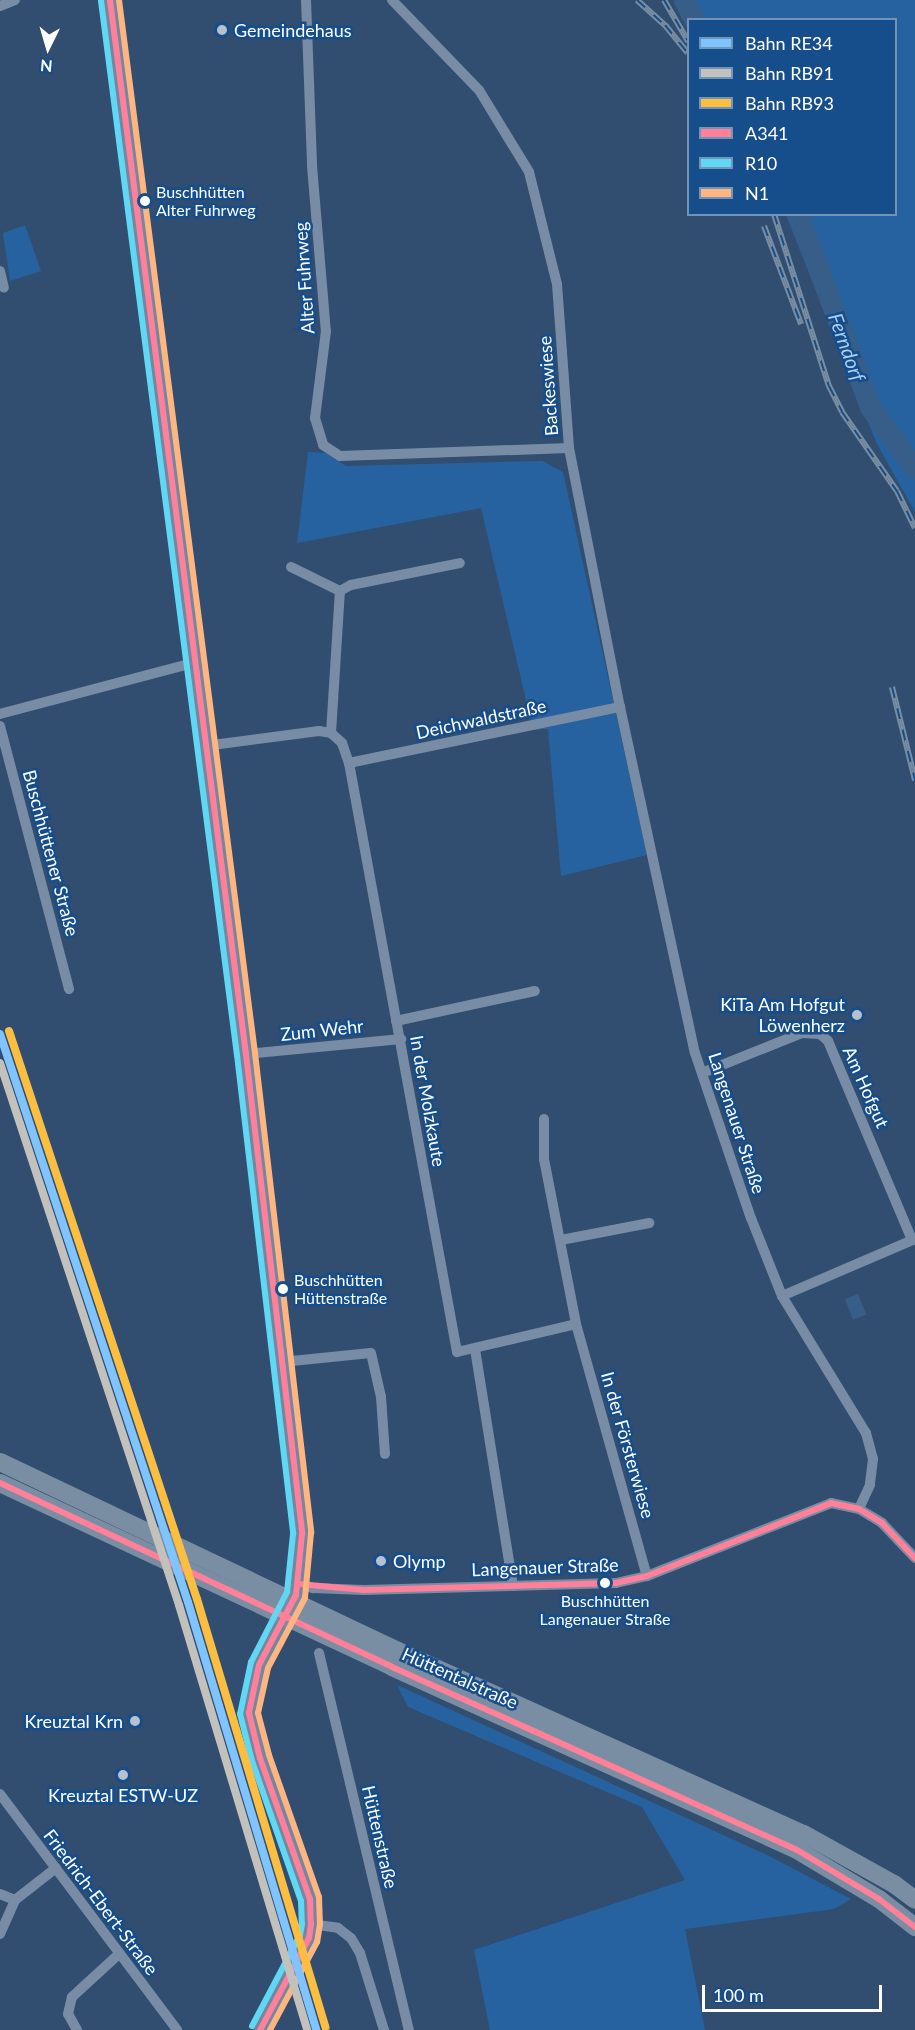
<!DOCTYPE html>
<html>
<head>
<meta charset="utf-8">
<style>
  body { margin:0 }
  #map { position:relative; width:915px; height:2030px; overflow:hidden; background:#314e70; font-family:Lato,sans-serif }
  div>[style] { position:absolute }
  [style*='--x'] { left:calc(var(--x)*1px); top:calc(var(--y)*1px); width:calc(var(--w)*1px); rotate:calc(var(--a)*1deg) }
  .green>* { inset:0; background:#2762a0 }
  .water>* { inset:0; background:#365e89; transform-origin:0 0 }
  .river>* { height:21px; margin:-10.5px; padding:0 10.5px; transform-origin:10.5px; border-radius:10.5px; background:#365e89 }
  .street>* { height:10px; margin:-5px; padding:0 5px; transform-origin:5px; border-radius:5px; background:#788da5 }
  .secondary>* { height:14px; margin:-7px; padding:0 7px; transform-origin:7px; border-radius:7px; background:#7388a0 }
  .highway>* { height:18px; margin:-9px; padding:0 9px; transform-origin:9px; border-radius:9px; background:#798ea3 }
  .rail>* { height:6px; margin-top:-3px; transform-origin:0; background:repeating-linear-gradient(90deg,#164d8b 0 11px,#798ea3 0 22px); box-sizing:border-box; border-block:2px solid #798ea3 }
  .highway-bridge>* { height:18px; margin:-9px; padding:0 9px; transform-origin:9px; border-radius:9px; background:#798ea3 }
  .bus-1>* { height:6px; margin:-3px; padding:0 3px; transform-origin:3px; border-radius:3px; background:#ff8098 }
  .bus-2>* { height:6px; margin:-3px; padding:0 3px; transform-origin:3px; border-radius:3px; background:#60d8f3 }
  .bus-3>* { height:6px; margin:-3px; padding:0 3px; transform-origin:3px; border-radius:3px; background:#ffb580 }
  .rail-1>* { height:8px; margin:-4px; padding:0 4px; transform-origin:4px; border-radius:4px; background:#80c4ff }
  .rail-2>* { height:8px; margin:-4px; padding:0 4px; transform-origin:4px; border-radius:4px; background:#c3c1bb }
  .rail-3>* { height:8px; margin:-4px; padding:0 4px; transform-origin:4px; border-radius:4px; background:#fbbe40 }
  .dots>* { width:16px; height:16px; translate:-50% -50%; box-sizing:border-box; border:3px solid #164d8b; border-radius:50% }
  span { translate:-50% -50%; white-space:nowrap; text-align:center; line-height:1.15; -webkit-text-stroke:5px #164d8b; paint-order:stroke }
  .bus-label { font-size:16px; color:#fff }
  .left { translate:0 -50%; text-align:left }
  .poi-label { font-size:18px; color:#fff }
  .right { translate:-100% -50%; text-align:right }
  .street-label { font-size:18px; color:#fff }
  .water-label { font-size:20px; color:#aad0f6; font-style:italic }
  .legend { position:absolute; left:687px; top:18px; width:210px; height:198px; box-sizing:border-box; background:#164d8b; border:2px solid #7394b9; margin:0; padding:8px 10px; list-style:none; font-size:18px; color:#fff }
  .legend li { display:flex; align-items:center; gap:12px; height:30px }
  .legend b { width:30px; border:2px solid #7394b9 }
  .north { position:absolute; left:18px; top:18px; width:60px; height:60px; -webkit-text-stroke:4px #164d8b; paint-order:stroke; rotate:185deg; font-size:16px; font-weight:700; line-height:24px; text-align:center; color:#fff }
  .north::after { content:''; display:block; margin:auto; width:21px; height:27px; background:#fff; clip-path:polygon(50% 0,100% 100%,50% 72%,0 100%) }
  .scale { position:absolute; left:702px; top:1985px; width:180px; height:27px; box-sizing:border-box; border:3px solid #fff; border-top:0; padding-left:8px; font-size:18px; line-height:21px; white-space:nowrap; color:#fff; -webkit-text-stroke:4px #164d8b; paint-order:stroke }
</style>
</head>
<body>
<div id="map">
  <div class="green">
    <div style="clip-path:polygon(675px 0,915px 0,915px 512px,877px 444px,786px 215px,896px 214px,896px 20px,688px 20px,688px 27px)"></div>
    <div style="clip-path:polygon(25px 225px,41px 271px,10px 281px,3px 233px)"></div>
    <div style="clip-path:polygon(308px 452px,326px 453px,346px 466px,542px 461px,563px 472px,647px 855px,561px 876px,548px 729px,533px 730px,481px 508px,297px 543px)"></div>
    <div style="clip-path:polygon(397px 1685px,769px 1856px,851px 1899px,834px 1909px,685px 1929px,705px 2030px,490px 2030px,474px 1950px,685px 1880px,642px 1807px,408px 1707px)"></div>
  </div>
  <div class="water">
    <div style="left:858px;top:1294px;width:22px;height:14px;rotate:68deg"></div>
  </div>
  <div class="river">
    <div style="--x:684;--y:0;--w:22;--a:63"></div>
    <div style="--x:798;--y:214;--w:206;--a:69.5"></div>
    <div style="--x:870;--y:407;--w:76;--a:53.6"></div>
  </div>
  <div class="street">
    <div style="--x:306;--y:0;--w:166;--a:87.9"></div>
    <div style="--x:312;--y:166;--w:166;--a:85.2"></div>
    <div style="--x:326;--y:331;--w:88;--a:97.2"></div>
    <div style="--x:315;--y:418;--w:28;--a:73"></div>
    <div style="--x:323;--y:445;--w:20;--a:33"></div>
    <div style="--x:340;--y:456;--w:229;--a:-2"></div>
    <div style="--x:392;--y:0;--w:125;--a:46"></div>
    <div style="--x:479;--y:90;--w:96;--a:58.6"></div>
    <div style="--x:529;--y:172;--w:115;--a:76"></div>
    <div style="--x:557;--y:284;--w:164;--a:85.8"></div>
    <div style="--x:569;--y:448;--w:264;--a:78.9"></div>
    <div style="--x:620;--y:707;--w:354;--a:77.8"></div>
    <div style="--x:695;--y:1053;--w:174;--a:71.3"></div>
    <div style="--x:751;--y:1218;--w:84;--a:68.3"></div>
    <div style="--x:782;--y:1296;--w:161;--a:58.5"></div>
    <div style="--x:866;--y:1433;--w:27;--a:75"></div>
    <div style="--x:873;--y:1459;--w:26;--a:97"></div>
    <div style="--x:870;--y:1485;--w:26;--a:115"></div>
    <div style="--x:0;--y:6;--w:16;--a:-22"></div>
    <div style="--x:0;--y:271;--w:17;--a:77"></div>
    <div style="--x:291;--y:567;--w:55;--a:26.1"></div>
    <div style="--x:0;--y:714;--w:200;--a:-14.8"></div>
    <div style="--x:0;--y:726;--w:272;--a:75.3"></div>
    <div style="--x:331;--y:733;--w:142;--a:-86.4"></div>
    <div style="--x:340;--y:591;--w:13;--a:-29"></div>
    <div style="--x:351;--y:585;--w:111;--a:-11.4"></div>
    <div style="--x:205;--y:746;--w:115;--a:-7.5"></div>
    <div style="--x:319;--y:731;--w:12;--a:9"></div>
    <div style="--x:331;--y:733;--w:15;--a:42"></div>
    <div style="--x:342;--y:743;--w:21;--a:71"></div>
    <div style="--x:349;--y:763;--w:599;--a:79.61"></div>
    <div style="--x:457;--y:1352;--w:122;--a:-13.2"></div>
    <div style="--x:349;--y:763;--w:277;--a:-11.7"></div>
    <div style="--x:396;--y:1021;--w:142;--a:-12.2"></div>
    <div style="--x:246;--y:1054;--w:156;--a:-5.5"></div>
    <div style="--x:702;--y:1073;--w:108;--a:-21.8"></div>
    <div style="--x:802;--y:1033;--w:18;--a:3"></div>
    <div style="--x:820;--y:1034;--w:11;--a:41"></div>
    <div style="--x:828;--y:1041;--w:216;--a:67.1"></div>
    <div style="--x:544;--y:1119;--w:40;--a:90"></div>
    <div style="--x:544;--y:1159;--w:168;--a:79"></div>
    <div style="--x:576;--y:1324;--w:262;--a:74.3"></div>
    <div style="--x:561;--y:1240;--w:90;--a:-10.9"></div>
    <div style="--x:782;--y:1296;--w:145;--a:-23.2"></div>
    <div style="--x:475;--y:1349;--w:240;--a:80.9"></div>
    <div style="--x:282;--y:1362;--w:89;--a:-5.8"></div>
    <div style="--x:371;--y:1353;--w:45;--a:77.2"></div>
    <div style="--x:381;--y:1397;--w:57;--a:86"></div>
    <div style="--x:299;--y:1584;--w:15;--a:16"></div>
    <div style="--x:313;--y:1588;--w:51;--a:2.2"></div>
    <div style="--x:364;--y:1590;--w:252;--a:-1.6"></div>
    <div style="--x:616;--y:1583;--w:32;--a:-13"></div>
    <div style="--x:647;--y:1576;--w:198;--a:-21.6"></div>
    <div style="--x:831;--y:1503;--w:29;--a:12"></div>
    <div style="--x:859;--y:1509;--w:27;--a:31"></div>
    <div style="--x:882;--y:1523;--w:48;--a:46.7"></div>
    <div style="--x:319;--y:1653;--w:388;--a:76.6"></div>
    <div style="--x:0;--y:1794;--w:295;--a:53.1"></div>
    <div style="--x:0;--y:1894;--w:16;--a:22"></div>
    <div style="--x:311;--y:1924;--w:27;--a:8"></div>
    <div style="--x:338;--y:1928;--w:16;--a:38"></div>
    <div style="--x:351;--y:1938;--w:17;--a:59"></div>
    <div style="--x:360;--y:1953;--w:81;--a:72.7"></div>
    <div style="--x:0;--y:1934;--w:37;--a:-66"></div>
    <div style="--x:15;--y:1900;--w:52;--a:-38"></div>
    <div style="--x:77;--y:2030;--w:18;--a:-119"></div>
    <div style="--x:68;--y:2014;--w:17;--a:-77"></div>
    <div style="--x:72;--y:1997;--w:64;--a:-42.5"></div>
  </div>
  <div class="secondary">
    <div style="--x:110;--y:0;--w:1063;--a:82.65"></div>
    <div style="--x:246;--y:1054;--w:483;--a:83.3"></div>
    <div style="--x:302;--y:1534;--w:61;--a:95.6"></div>
    <div style="--x:296;--y:1595;--w:79;--a:117.9"></div>
    <div style="--x:259;--y:1665;--w:49;--a:101.8"></div>
    <div style="--x:249;--y:1713;--w:46;--a:76.3"></div>
    <div style="--x:260;--y:1758;--w:150;--a:70.5"></div>
    <div style="--x:310;--y:1899;--w:25;--a:88"></div>
    <div style="--x:311;--y:1924;--w:14;--a:98"></div>
    <div style="--x:309;--y:1938;--w:104;--a:118"></div>
  </div>
  <div class="highway">
    <div style="--x:398;--y:1651;--w:445;--a:24.3"></div>
    <div style="--x:804;--y:1834;--w:103;--a:29.1"></div>
    <div style="--x:894;--y:1884;--w:26;--a:37"></div>
    <div style="--x:392;--y:1667;--w:444;--a:24.3"></div>
    <div style="--x:797;--y:1850;--w:96;--a:30.9"></div>
    <div style="--x:879;--y:1899;--w:46;--a:37.9"></div>
  </div>
  <div class="rail">
    <div style="--x:637;--y:0;--w:38;--a:42"></div>
    <div style="--x:665;--y:25;--w:36;--a:51"></div>
    <div style="--x:664;--y:0;--w:48;--a:59.7"></div>
    <div style="--x:774;--y:214;--w:181;--a:72.3"></div>
    <div style="--x:829;--y:386;--w:29;--a:63"></div>
    <div style="--x:842;--y:412;--w:96;--a:55.2"></div>
    <div style="--x:897;--y:491;--w:41;--a:64.1"></div>
    <div style="--x:764;--y:226;--w:105;--a:69.3"></div>
    <div style="--x:892;--y:687;--w:96;--a:76.1"></div>
  </div>
  <div class="highway-bridge">
    <div style="--x:0;--y:1462;--w:441;--a:25.4"></div>
    <div style="--x:0;--y:1483;--w:433;--a:25.1"></div>
  </div>
  <div class="bus-1">
    <div style="--x:110;--y:0;--w:1063;--a:82.65"></div>
    <div style="--x:246;--y:1054;--w:483;--a:83.3"></div>
    <div style="--x:302;--y:1534;--w:61;--a:95.6"></div>
    <div style="--x:296;--y:1595;--w:79;--a:117.9"></div>
    <div style="--x:259;--y:1665;--w:49;--a:101.8"></div>
    <div style="--x:249;--y:1713;--w:46;--a:76.3"></div>
    <div style="--x:260;--y:1758;--w:150;--a:70.5"></div>
    <div style="--x:310;--y:1899;--w:25;--a:88"></div>
    <div style="--x:311;--y:1924;--w:14;--a:98"></div>
    <div style="--x:309;--y:1938;--w:104;--a:118"></div>
    <div style="--x:0;--y:1483;--w:433;--a:25.1"></div>
    <div style="--x:392;--y:1667;--w:444;--a:24.3"></div>
    <div style="--x:797;--y:1850;--w:96;--a:30.9"></div>
    <div style="--x:879;--y:1899;--w:46;--a:37.9"></div>
    <div style="--x:299;--y:1584;--w:65;--a:5.3"></div>
    <div style="--x:364;--y:1590;--w:252;--a:-1.6"></div>
    <div style="--x:616;--y:1583;--w:32;--a:-13"></div>
    <div style="--x:647;--y:1576;--w:198;--a:-21.6"></div>
    <div style="--x:831;--y:1503;--w:29;--a:12"></div>
    <div style="--x:859;--y:1509;--w:27;--a:31"></div>
    <div style="--x:882;--y:1523;--w:48;--a:46.7"></div>
  </div>
  <div class="bus-2">
    <div style="--x:101;--y:1;--w:1063;--a:82.65"></div>
    <div style="--x:237;--y:1055;--w:482;--a:83.3"></div>
    <div style="--x:293;--y:1534;--w:58;--a:95.9"></div>
    <div style="--x:287;--y:1592;--w:79;--a:117.2"></div>
    <div style="--x:251;--y:1662;--w:53;--a:101.9"></div>
    <div style="--x:240;--y:1714;--w:49;--a:75.7"></div>
    <div style="--x:252;--y:1761;--w:148;--a:70.7"></div>
    <div style="--x:301;--y:1901;--w:23;--a:88"></div>
    <div style="--x:302;--y:1924;--w:11;--a:100"></div>
    <div style="--x:300;--y:1935;--w:103;--a:117.8"></div>
  </div>
  <div class="bus-3">
    <div style="--x:119;--y:0;--w:1062;--a:82.64"></div>
    <div style="--x:255;--y:1053;--w:483;--a:83.3"></div>
    <div style="--x:311;--y:1533;--w:65;--a:95.3"></div>
    <div style="--x:305;--y:1598;--w:79;--a:117.9"></div>
    <div style="--x:268;--y:1668;--w:46;--a:102.5"></div>
    <div style="--x:258;--y:1713;--w:43;--a:75.3"></div>
    <div style="--x:269;--y:1755;--w:151;--a:70.6"></div>
    <div style="--x:319;--y:1897;--w:27;--a:88"></div>
    <div style="--x:320;--y:1924;--w:18;--a:99"></div>
    <div style="--x:317;--y:1942;--w:100;--a:118.1"></div>
  </div>
  <div class="rail-1">
    <div style="--x:0;--y:1034;--w:598;--a:71.69"></div>
    <div style="--x:188;--y:1602;--w:447;--a:73.3"></div>
  </div>
  <div class="rail-2">
    <div style="--x:0;--y:1063;--w:571;--a:71.72"></div>
    <div style="--x:179;--y:1605;--w:444;--a:73.2"></div>
  </div>
  <div class="rail-3">
    <div style="--x:9;--y:1031;--w:598;--a:71.69"></div>
    <div style="--x:197;--y:1599;--w:447;--a:73.3"></div>
  </div>
  <div class="dots">
    <div style="left:222px;top:30px;background:#b7c1cd"></div>
    <div style="left:145px;top:201px;background:#fff"></div>
    <div style="left:857px;top:1015px;background:#b7c1cd"></div>
    <div style="left:283px;top:1289px;background:#fff"></div>
    <div style="left:381px;top:1561px;background:#b7c1cd"></div>
    <div style="left:605px;top:1583px;background:#fff"></div>
    <div style="left:135px;top:1721px;background:#b7c1cd"></div>
    <div style="left:123px;top:1775px;background:#b7c1cd"></div>
  </div>
  <div class="bus-label">
    <span class="left" style="left:156px;top:201px">Buschhütten<br>Alter Fuhrweg</span>
    <span class="left" style="left:294px;top:1289px">Buschhütten<br>Hüttenstraße</span>
    <span style="left:605px;top:1610px">Buschhütten<br>Langenauer Straße</span>
  </div>
  <div class="poi-label">
    <span class="left" style="left:234px;top:30px">Gemeindehaus</span>
    <span class="right" style="left:845px;top:1015px">KiTa Am Hofgut<br>Löwenherz</span>
    <span class="left" style="left:393px;top:1561px">Olymp</span>
    <span class="right" style="left:123px;top:1721px">Kreuztal Krn</span>
    <span style="left:123px;top:1795px">Kreuztal ESTW-UZ</span>
  </div>
  <div class="street-label">
    <span style="left:304px;top:278px;rotate:-94deg">Alter Fuhrweg</span>
    <span style="left:548px;top:386px;rotate:-94deg">Backeswiese</span>
    <span style="left:481px;top:719px;rotate:-12deg">Deichwaldstraße</span>
    <span style="left:51px;top:853px;rotate:75deg">Buschhüttener Straße</span>
    <span style="left:322px;top:1030px;rotate:-6deg">Zum Wehr</span>
    <span style="left:866px;top:1087px;rotate:66deg">Am Hofgut</span>
    <span style="left:428px;top:1101px;rotate:80deg">In der Molzkaute</span>
    <span style="left:737px;top:1123px;rotate:72deg">Langenauer Straße</span>
    <span style="left:628px;top:1445px;rotate:74deg">In der Försterwiese</span>
    <span style="left:545px;top:1567px;rotate:-2deg">Langenauer Straße</span>
    <span style="left:460px;top:1678px;rotate:24deg">Hüttentalstraße</span>
    <span style="left:380px;top:1837px;rotate:77deg">Hüttenstraße</span>
    <span style="left:101px;top:1902px;rotate:53deg">Friedrich-Ebert-Straße</span>
  </div>
  <div class="water-label">
    <span style="left:847px;top:347px;rotate:70deg">Ferndorf</span>
  </div>
  <ul class="legend">
  <li><b style="height:8px;background:#80c4ff"></b>Bahn RE34</li>
  <li><b style="height:8px;background:#c3c1bb"></b>Bahn RB91</li>
  <li><b style="height:8px;background:#fbbe40"></b>Bahn RB93</li>
  <li><b style="height:8px;background:#ff8098"></b>A341</li>
  <li><b style="height:8px;background:#60d8f3"></b>R10</li>
  <li><b style="height:8px;background:#ffb580"></b>N1</li>
  </ul>
  <div class="north">N</div>
  <div class="scale">100 m</div>
</div>
</body>
</html>
